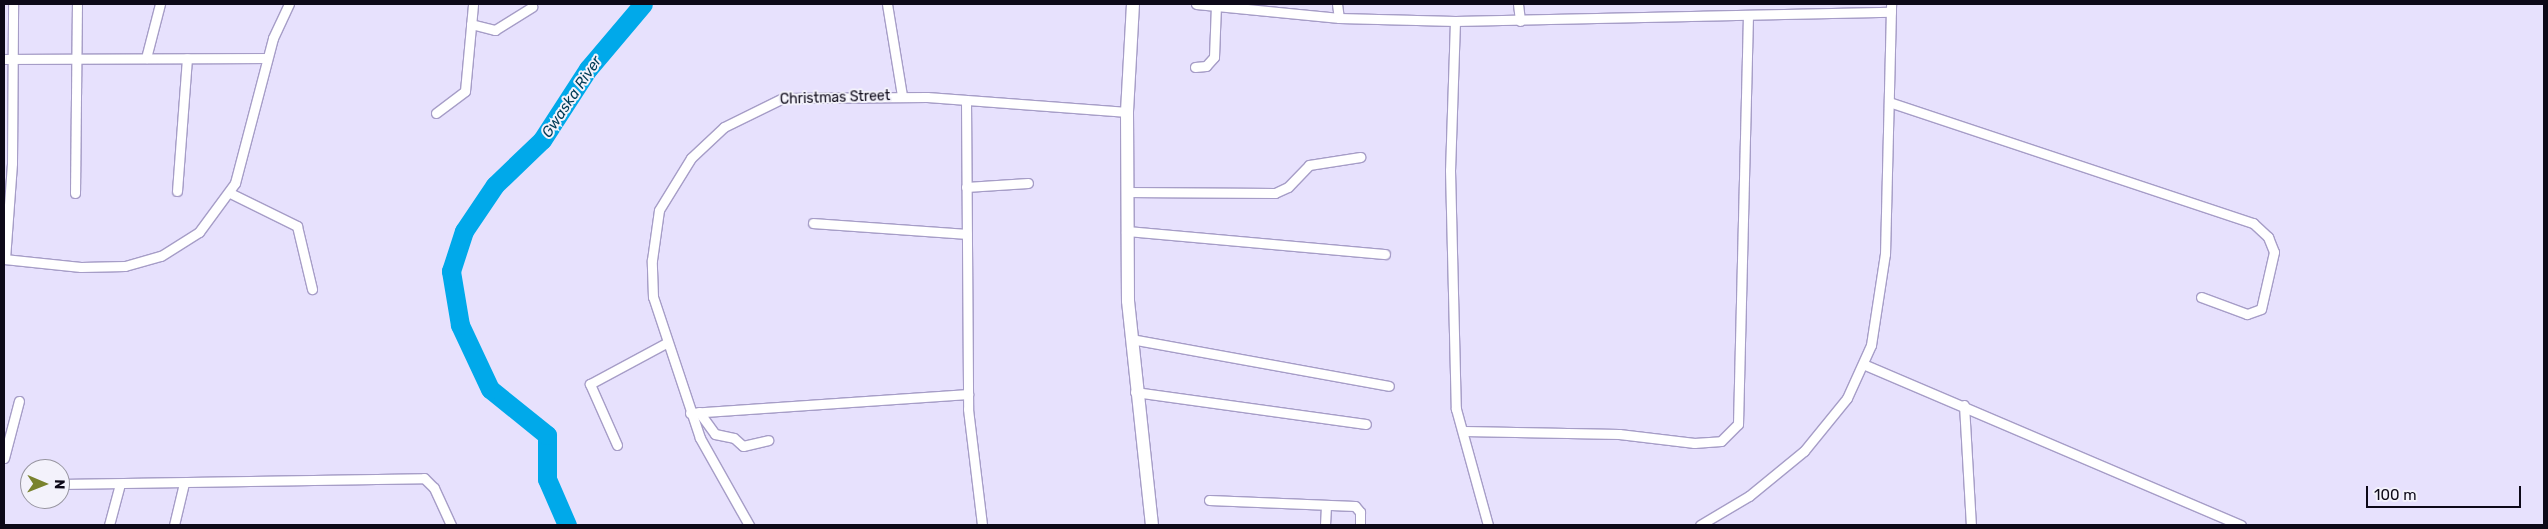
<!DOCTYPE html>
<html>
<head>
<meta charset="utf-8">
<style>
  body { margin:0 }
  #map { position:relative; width:2548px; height:529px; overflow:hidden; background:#e7e1fd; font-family:Rubik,sans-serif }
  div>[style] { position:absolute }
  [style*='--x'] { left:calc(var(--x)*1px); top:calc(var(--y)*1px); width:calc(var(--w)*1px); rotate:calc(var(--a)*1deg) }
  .river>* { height:19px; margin:-9.5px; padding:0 9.5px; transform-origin:9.5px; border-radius:9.5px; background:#00a9ea }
  .roads { filter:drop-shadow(1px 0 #a69dc7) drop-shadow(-1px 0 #a69dc7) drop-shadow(0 1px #a69dc7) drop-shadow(0 -1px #a69dc7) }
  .street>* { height:9px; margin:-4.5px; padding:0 4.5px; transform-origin:4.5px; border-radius:4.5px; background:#fff }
  .secondary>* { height:12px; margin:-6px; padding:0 6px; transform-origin:6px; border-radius:6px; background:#fff }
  span { translate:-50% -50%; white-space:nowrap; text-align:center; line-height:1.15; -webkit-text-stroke:4px #f3f2fb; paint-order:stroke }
  .street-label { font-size:14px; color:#0d0918 }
  .water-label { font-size:15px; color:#003b55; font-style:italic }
  .frame { position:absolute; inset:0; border:5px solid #0d0918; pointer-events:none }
  .north { position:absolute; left:20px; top:459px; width:50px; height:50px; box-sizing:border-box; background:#f3f2fb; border:1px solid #9795a0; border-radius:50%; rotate:91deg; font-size:14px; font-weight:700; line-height:20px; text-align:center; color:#0d0918 }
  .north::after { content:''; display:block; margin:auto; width:18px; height:22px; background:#79822e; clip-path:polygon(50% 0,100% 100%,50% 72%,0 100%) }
  .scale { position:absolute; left:2366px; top:486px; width:155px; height:22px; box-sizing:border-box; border:2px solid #0d0918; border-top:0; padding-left:6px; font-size:15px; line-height:18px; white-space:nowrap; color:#0d0918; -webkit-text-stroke:4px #f3f2fb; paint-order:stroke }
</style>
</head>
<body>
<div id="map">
  <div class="river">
    <div style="--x:567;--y:525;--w:50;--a:-113.5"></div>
    <div style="--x:547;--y:479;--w:44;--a:-90"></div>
    <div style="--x:547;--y:435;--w:73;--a:-141.1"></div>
    <div style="--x:490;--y:389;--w:71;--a:-115.1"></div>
    <div style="--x:460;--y:325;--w:55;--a:-99.5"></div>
    <div style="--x:451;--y:271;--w:42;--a:-72"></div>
    <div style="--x:464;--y:231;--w:55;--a:-56"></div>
    <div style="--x:495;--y:185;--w:65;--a:-43.8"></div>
    <div style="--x:542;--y:140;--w:85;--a:-57.1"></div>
    <div style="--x:588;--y:69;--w:85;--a:-49.8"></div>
  </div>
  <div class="roads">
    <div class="street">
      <div style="--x:887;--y:4;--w:93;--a:80.7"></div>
      <div style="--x:1196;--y:4;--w:144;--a:5.6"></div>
      <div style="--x:1339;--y:18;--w:116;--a:1.5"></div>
      <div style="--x:1455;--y:21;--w:436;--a:-1.2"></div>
      <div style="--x:1337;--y:4;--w:14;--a:82"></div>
      <div style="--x:1518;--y:4;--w:17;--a:83"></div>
      <div style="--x:1455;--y:21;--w:149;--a:91.9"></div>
      <div style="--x:1450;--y:170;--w:239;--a:88.6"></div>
      <div style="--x:1456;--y:409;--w:120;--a:74.6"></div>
      <div style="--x:471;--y:24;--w:25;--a:14"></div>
      <div style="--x:495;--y:30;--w:44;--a:-31.9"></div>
      <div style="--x:146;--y:58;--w:56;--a:-75.5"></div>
      <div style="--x:4;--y:59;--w:263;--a:-0.2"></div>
      <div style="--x:1195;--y:67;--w:11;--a:-5"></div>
      <div style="--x:1206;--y:66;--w:12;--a:-48"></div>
      <div style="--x:1214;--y:57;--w:51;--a:-87.8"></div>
      <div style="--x:966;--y:100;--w:309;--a:89.6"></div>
      <div style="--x:968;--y:409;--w:117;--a:83.1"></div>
      <div style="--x:1889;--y:102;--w:384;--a:18.4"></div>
      <div style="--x:2253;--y:223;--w:21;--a:43"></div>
      <div style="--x:2268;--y:237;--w:16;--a:68"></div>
      <div style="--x:2274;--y:252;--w:58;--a:102.8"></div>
      <div style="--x:2261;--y:309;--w:15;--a:160"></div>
      <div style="--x:2247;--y:314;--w:49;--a:-159.7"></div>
      <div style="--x:436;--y:113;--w:36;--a:-37"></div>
      <div style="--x:465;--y:91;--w:87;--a:-84.7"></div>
      <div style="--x:966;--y:187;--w:62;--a:-3.7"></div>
      <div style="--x:177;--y:191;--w:133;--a:-85.7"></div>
      <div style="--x:1126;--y:192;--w:149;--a:0.4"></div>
      <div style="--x:1275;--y:193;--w:14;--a:-25"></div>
      <div style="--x:1288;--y:187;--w:30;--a:-46"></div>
      <div style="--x:1309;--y:165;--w:52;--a:-8.9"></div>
      <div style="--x:75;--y:193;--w:189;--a:-89.4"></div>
      <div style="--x:230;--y:193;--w:75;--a:26.2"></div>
      <div style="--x:297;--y:226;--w:65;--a:76.6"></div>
      <div style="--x:813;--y:223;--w:154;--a:4.1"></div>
      <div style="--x:1126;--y:231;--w:260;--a:5.1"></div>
      <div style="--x:4;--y:259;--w:77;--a:5.9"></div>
      <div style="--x:81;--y:267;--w:44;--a:-1.3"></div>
      <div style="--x:125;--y:266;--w:37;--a:-16"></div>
      <div style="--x:161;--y:256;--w:45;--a:-32.3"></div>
      <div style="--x:199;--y:232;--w:61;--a:-53.7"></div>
      <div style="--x:235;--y:183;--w:150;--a:-75.3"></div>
      <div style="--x:273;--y:38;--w:38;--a:-65"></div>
      <div style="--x:5;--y:259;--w:96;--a:-85.8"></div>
      <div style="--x:12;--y:163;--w:159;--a:-89.6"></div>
      <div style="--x:1131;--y:339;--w:262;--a:10.3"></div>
      <div style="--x:1863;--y:364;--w:411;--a:23.1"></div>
      <div style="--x:1135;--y:392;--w:233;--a:7.9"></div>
      <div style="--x:1964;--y:405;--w:120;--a:86.7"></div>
      <div style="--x:699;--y:412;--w:27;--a:54"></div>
      <div style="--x:715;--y:434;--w:19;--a:12"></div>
      <div style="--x:734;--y:438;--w:12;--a:42"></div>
      <div style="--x:743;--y:446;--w:26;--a:-13"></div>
      <div style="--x:690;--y:413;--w:279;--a:-3.9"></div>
      <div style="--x:1464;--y:431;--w:155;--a:1.1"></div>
      <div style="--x:1619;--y:434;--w:76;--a:6.8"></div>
      <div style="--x:1694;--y:443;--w:27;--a:-4"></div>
      <div style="--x:1721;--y:441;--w:24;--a:-45"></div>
      <div style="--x:1738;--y:424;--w:408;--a:-88.6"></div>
      <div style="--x:617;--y:445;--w:67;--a:-113.9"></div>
      <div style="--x:590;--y:384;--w:86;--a:-28.3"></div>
      <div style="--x:4;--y:458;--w:59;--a:-75.3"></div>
      <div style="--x:60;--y:484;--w:364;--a:-0.9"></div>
      <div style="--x:424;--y:478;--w:14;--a:45"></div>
      <div style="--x:434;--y:488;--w:41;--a:65.3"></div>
      <div style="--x:1209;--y:500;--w:146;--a:2.4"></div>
      <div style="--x:1355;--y:506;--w:8;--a:50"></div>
      <div style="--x:1360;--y:512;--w:13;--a:90"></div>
      <div style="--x:109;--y:525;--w:42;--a:-75"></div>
      <div style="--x:174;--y:525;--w:43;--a:-76.6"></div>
      <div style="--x:749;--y:525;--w:100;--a:-119.4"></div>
      <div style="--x:700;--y:438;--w:149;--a:-108.4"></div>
      <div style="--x:653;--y:297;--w:37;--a:-92"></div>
      <div style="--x:652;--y:260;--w:50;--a:-82"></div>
      <div style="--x:659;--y:210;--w:61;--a:-58.4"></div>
      <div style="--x:691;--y:158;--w:45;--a:-43.2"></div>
      <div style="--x:724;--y:127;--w:66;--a:-26.2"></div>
      <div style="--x:783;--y:98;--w:144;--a:-0.4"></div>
      <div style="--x:927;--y:97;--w:201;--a:4.3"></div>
      <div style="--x:1325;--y:525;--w:20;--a:-87"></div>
      <div style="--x:1700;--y:525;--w:57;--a:-30.6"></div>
      <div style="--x:1749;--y:496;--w:71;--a:-39.3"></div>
      <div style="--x:1804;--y:451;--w:68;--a:-50.9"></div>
      <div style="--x:1847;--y:398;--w:58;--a:-65.6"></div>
      <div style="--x:1871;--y:345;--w:92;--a:-81.3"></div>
      <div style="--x:1885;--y:254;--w:250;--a:-88.6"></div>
    </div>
    <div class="secondary">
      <div style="--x:1133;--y:4;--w:108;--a:93.2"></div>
      <div style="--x:1127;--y:112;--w:189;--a:89.7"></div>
      <div style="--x:1128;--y:301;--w:225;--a:83.9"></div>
    </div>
  </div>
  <div class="street-label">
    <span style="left:835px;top:98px;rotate:-2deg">Christmas Street</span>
  </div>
  <div class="water-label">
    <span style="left:572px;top:97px;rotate:-56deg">Gwaska River</span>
  </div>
  <div class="frame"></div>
  <div class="north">N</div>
  <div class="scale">100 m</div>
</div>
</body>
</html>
